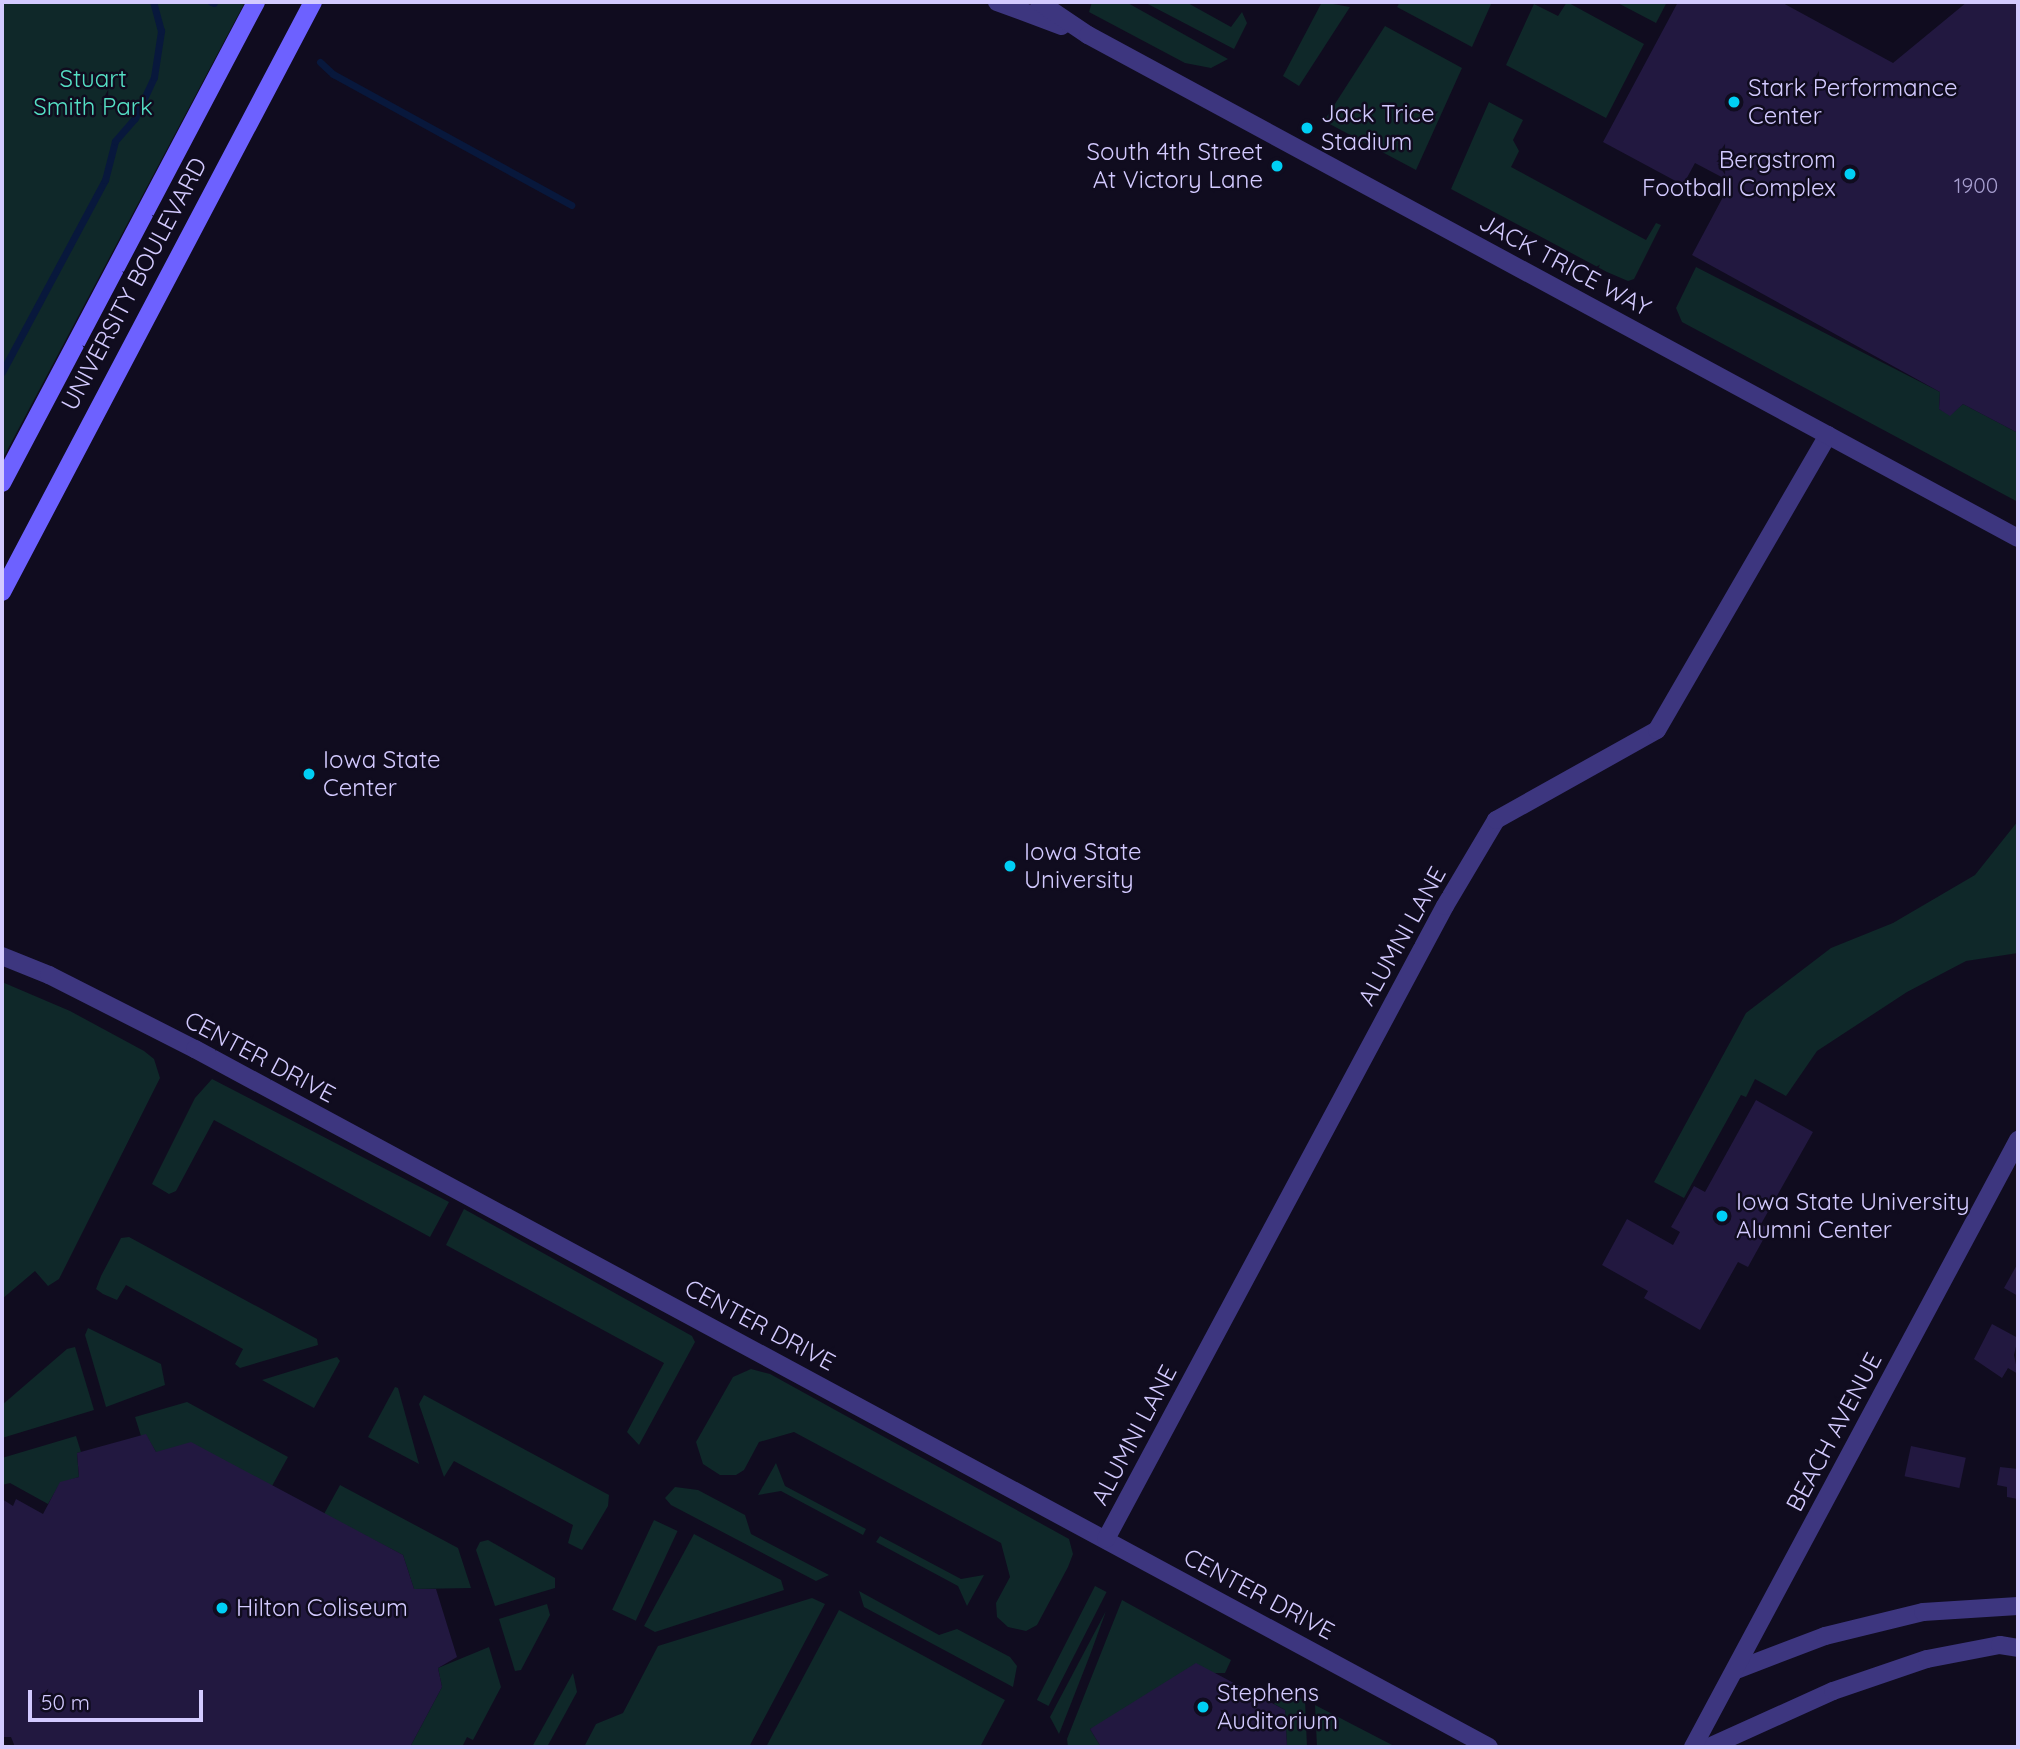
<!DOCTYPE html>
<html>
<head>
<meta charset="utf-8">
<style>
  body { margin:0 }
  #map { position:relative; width:2020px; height:1749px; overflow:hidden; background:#100c1f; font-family:Quicksand,sans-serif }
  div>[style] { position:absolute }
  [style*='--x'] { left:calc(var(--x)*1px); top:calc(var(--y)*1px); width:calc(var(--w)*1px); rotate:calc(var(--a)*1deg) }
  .green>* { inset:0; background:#0f2829; transform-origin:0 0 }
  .stream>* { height:7px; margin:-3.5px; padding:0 3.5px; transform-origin:3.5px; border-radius:3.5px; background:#08183c }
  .building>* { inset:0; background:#221840; transform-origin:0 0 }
  .minor>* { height:18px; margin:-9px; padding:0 9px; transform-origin:9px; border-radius:9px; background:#3d367f }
  .tertiary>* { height:18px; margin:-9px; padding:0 9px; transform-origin:9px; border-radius:9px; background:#3d367f }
  .secondary>* { height:18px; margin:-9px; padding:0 9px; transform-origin:9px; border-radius:9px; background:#6d61ff }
  .dots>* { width:19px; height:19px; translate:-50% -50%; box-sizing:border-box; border:4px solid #100c1f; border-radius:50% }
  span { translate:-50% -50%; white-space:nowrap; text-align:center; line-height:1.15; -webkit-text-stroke:5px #100c1f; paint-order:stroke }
  .number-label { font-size:21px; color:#a79ecf }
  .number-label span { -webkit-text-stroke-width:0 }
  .park-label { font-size:24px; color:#55e0c5 }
  .poi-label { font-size:24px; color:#d3caff }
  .left { translate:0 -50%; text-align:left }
  .right { translate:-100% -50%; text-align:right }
  .street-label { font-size:24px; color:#d3caff }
  .frame { position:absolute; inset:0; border:4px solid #d3caff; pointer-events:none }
  .scale { position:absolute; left:28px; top:1690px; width:175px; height:32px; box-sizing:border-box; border:4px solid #d3caff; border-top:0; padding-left:9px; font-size:21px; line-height:24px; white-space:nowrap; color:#d3caff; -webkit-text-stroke:5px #100c1f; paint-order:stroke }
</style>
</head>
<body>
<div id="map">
  <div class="green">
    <div style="clip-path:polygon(2px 2px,245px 2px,2px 460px)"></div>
    <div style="clip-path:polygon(1092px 2px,1126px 2px,1228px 59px,1211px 68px,1185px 63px,1089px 12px)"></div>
    <div style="clip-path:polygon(1144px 2px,1186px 2px,1231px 27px,1242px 12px,1247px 23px,1234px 49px)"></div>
    <div style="clip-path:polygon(1322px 2px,1350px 7px,1299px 86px,1283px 76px)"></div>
    <div style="clip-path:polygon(1400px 2px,1492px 2px,1472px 47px,1397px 7px)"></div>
    <div style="clip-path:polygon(1567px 2px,1644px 44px,1606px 118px,1506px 65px,1534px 4px,1558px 16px)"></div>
    <div style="clip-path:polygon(1616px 2px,1667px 2px,1656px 23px)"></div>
    <div style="clip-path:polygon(1385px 26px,1462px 68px,1416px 170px,1324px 121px)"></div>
    <div style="clip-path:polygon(1489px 102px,1523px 120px,1513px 140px,1519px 151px,1511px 167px,1646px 240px,1656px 223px,1661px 225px,1634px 279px,1628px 281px,1607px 272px,1451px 189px)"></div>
    <div style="clip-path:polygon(1696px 267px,1940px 392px,1939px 409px,1950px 415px,1963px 404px,2018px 433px,2018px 502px,1682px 322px,1676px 308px)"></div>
    <div style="clip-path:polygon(2018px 821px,2018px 953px,1966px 961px,1907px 992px,1817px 1051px,1786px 1096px,1755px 1079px,1746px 1097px,1741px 1095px,1684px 1198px,1654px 1182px,1746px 1013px,1831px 948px,1893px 923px,1975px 875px)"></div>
    <div style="clip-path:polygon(2px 982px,70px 1011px,144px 1051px,154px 1059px,160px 1078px,59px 1279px,48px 1286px,35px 1271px,2px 1299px)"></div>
    <div style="clip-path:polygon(212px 1079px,449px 1202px,430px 1237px,214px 1120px,176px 1191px,169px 1194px,152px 1184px,195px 1098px)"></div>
    <div style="clip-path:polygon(464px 1209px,692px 1336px,695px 1342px,639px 1445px,627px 1432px,664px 1363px,446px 1245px)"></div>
    <div style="clip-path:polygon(129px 1237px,317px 1339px,318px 1345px,240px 1368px,235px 1364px,243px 1349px,126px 1285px,117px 1300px,103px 1294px,96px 1289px,101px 1276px,121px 1238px)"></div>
    <div style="clip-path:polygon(88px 1328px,161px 1364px,165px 1385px,106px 1407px,85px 1335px)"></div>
    <div style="clip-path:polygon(75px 1347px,94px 1410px,2px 1438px,2px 1405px,67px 1349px)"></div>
    <div style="clip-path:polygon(337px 1357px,340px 1361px,314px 1408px,262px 1380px)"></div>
    <div style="clip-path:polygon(751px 1369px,770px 1374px,1069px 1539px,1073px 1554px,1068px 1567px,1037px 1625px,1026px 1631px,1008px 1627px,997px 1617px,996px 1603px,1010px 1577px,1001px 1543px,794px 1432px,759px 1442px,744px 1470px,736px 1475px,720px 1475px,703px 1464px,696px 1442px,733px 1377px)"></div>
    <div style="clip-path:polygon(395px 1387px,398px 1388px,419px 1464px,368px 1437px)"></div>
    <div style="clip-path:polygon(424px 1395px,609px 1495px,608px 1506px,582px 1550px,568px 1543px,573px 1525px,454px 1461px,444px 1477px,419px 1404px)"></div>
    <div style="clip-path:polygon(187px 1402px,288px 1457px,272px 1486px,156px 1452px,146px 1435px,141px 1436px,135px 1417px)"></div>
    <div style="clip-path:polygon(76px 1436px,81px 1452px,77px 1453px,79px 1477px,60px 1483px,48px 1504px,10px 1483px,2px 1485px,2px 1458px)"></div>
    <div style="clip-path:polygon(776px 1463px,785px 1486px,866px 1529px,863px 1535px,781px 1491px,758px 1495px)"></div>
    <div style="clip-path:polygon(340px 1485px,458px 1548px,471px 1588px,414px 1589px,403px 1555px,324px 1514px)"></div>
    <div style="clip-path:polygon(675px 1487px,698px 1490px,745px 1515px,751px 1534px,829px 1575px,816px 1581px,671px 1505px,665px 1498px)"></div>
    <div style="left:654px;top:1520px;width:26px;height:99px;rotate:25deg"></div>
    <div style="clip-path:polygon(694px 1534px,781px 1580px,784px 1590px,655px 1632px,644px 1626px)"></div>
    <div style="clip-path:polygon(880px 1536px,961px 1579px,984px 1575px,967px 1606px,958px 1586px,876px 1542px)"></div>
    <div style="clip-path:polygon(488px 1540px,555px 1578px,555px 1588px,495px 1606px,476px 1550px,480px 1542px)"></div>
    <div style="left:1095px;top:1586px;width:13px;height:128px;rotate:27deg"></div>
    <div style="clip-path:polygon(859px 1591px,939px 1635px,957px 1629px,1010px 1657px,1017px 1666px,1013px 1687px,864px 1607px)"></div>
    <div style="clip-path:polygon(812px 1598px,825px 1604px,749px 1747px,584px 1747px,596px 1724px,623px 1713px,658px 1646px)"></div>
    <div style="clip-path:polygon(1122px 1600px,1231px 1660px,1225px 1673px,1214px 1673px,1090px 1729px,1101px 1747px,1068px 1747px,1067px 1739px)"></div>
    <div style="clip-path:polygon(547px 1604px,550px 1615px,521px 1670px,515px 1671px,499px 1619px)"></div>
    <div style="clip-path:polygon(839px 1610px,1005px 1700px,980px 1747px,766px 1747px)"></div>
    <div style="clip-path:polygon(1106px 1611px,1090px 1655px,1059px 1734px,1050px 1717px)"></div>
    <div style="clip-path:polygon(489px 1647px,501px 1687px,473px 1740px,467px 1737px,462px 1747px,410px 1747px,442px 1687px,438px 1668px)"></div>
    <div style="clip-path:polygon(573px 1673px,577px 1692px,547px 1747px,532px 1747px)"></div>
    <div style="clip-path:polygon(1283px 1690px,1305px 1700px,1307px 1747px,1287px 1747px,1285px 1710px,1274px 1704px)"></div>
    <div style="clip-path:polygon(1315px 1705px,1396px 1747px,1317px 1747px)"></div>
  </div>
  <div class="stream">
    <div style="--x:211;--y:2;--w:3;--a:18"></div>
    <div style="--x:320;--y:62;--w:18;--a:43"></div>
    <div style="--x:333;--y:74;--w:272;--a:28.8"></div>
    <div style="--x:2;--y:372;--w:218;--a:-61.8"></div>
    <div style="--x:105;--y:180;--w:40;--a:-75.6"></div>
    <div style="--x:115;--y:141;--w:30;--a:-49"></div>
    <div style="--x:135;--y:118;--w:45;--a:-65.1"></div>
    <div style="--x:154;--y:77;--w:47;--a:-81.3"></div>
    <div style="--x:161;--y:31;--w:30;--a:-105"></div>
  </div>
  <div class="building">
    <div style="clip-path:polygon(1678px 2px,1781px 2px,1893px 63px,1967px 2px,2018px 2px,2018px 433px,1963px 404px,1950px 416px,1939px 409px,1940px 392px,1692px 255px,1731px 182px,1695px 163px,1683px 185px,1603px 142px)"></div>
    <div style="clip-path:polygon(1756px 1100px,1813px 1132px,1761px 1224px,1769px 1229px,1748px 1267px,1738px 1262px,1700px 1330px,1644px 1298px,1648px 1291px,1602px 1265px,1627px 1219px,1673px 1245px,1680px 1232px,1671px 1227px,1694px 1186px,1705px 1192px)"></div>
    <div style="clip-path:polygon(2018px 1263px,2018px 1296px,2004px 1288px)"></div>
    <div style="clip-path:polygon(1992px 1324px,2018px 1338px,2014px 1355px,2018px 1374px,2008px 1368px,2002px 1378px,1974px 1359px)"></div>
    <div style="clip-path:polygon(146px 1434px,156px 1452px,191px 1442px,403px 1555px,414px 1589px,436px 1589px,457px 1657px,438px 1668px,442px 1687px,410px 1747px,15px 1747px,11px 1737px,2px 1737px,2px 1499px,13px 1506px,16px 1499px,43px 1514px,60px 1482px,79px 1477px,77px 1453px)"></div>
    <div style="left:1911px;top:1446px;width:56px;height:31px;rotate:12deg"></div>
    <div style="clip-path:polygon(2000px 1467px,2018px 1469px,2018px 1499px,2007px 1497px,2007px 1487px,1997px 1485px)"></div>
    <div style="clip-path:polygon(1196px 1663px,1285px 1710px,1287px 1747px,1101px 1747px,1090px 1729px)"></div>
  </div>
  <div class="minor">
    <div style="--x:2;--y:956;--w:51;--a:22"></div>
    <div style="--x:49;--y:975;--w:164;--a:26.9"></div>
    <div style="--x:195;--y:1049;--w:1470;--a:28.34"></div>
    <div style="--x:1106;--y:1539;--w:718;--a:-61.83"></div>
    <div style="--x:1445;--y:906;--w:100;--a:-59.3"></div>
    <div style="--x:1496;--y:820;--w:184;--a:-29.2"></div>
    <div style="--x:1657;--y:730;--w:341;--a:-59.9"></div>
    <div style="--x:1736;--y:1670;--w:95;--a:-20.9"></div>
    <div style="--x:1825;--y:1636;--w:101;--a:-13.8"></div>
    <div style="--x:1923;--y:1612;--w:95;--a:-3.6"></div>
    <div style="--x:1709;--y:1747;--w:136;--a:-24.3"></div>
    <div style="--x:1833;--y:1691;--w:99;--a:-18.8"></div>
    <div style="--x:1927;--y:1659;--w:74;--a:-10.9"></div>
    <div style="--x:2000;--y:1645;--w:18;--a:9"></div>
  </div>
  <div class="tertiary">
    <div style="--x:997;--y:2;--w:69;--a:20.3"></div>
    <div style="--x:1039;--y:2;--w:59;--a:34"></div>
    <div style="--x:1088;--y:35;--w:1057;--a:28.41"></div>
    <div style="--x:1693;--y:1747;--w:689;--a:-61.83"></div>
  </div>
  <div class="secondary">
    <div style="--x:2;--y:483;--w:544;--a:-62.16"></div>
    <div style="--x:2;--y:592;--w:667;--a:-62.21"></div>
  </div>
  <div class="dots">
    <div style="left:1734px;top:102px;background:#00cff5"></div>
    <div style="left:1307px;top:128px;background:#00cff5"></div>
    <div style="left:1277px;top:166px;background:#00cff5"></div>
    <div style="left:1850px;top:174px;background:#00cff5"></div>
    <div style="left:309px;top:774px;background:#00cff5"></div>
    <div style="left:1010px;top:866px;background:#00cff5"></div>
    <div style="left:1722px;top:1216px;background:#00cff5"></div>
    <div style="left:222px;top:1608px;background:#00cff5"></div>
    <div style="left:1203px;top:1707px;background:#00cff5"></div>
  </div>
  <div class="number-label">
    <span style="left:1976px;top:185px">1900</span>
  </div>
  <div class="park-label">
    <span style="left:93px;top:93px">Stuart<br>Smith Park</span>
  </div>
  <div class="poi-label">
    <span class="left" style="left:1748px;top:102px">Stark Performance<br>Center</span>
    <span class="left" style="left:1321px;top:128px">Jack Trice<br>Stadium</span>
    <span class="right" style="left:1263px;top:166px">South 4th Street<br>At Victory Lane</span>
    <span class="right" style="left:1836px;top:174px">Bergstrom<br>Football Complex</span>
    <span class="left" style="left:323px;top:774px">Iowa State<br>Center</span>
    <span class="left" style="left:1024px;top:866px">Iowa State<br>University</span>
    <span class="left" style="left:1736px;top:1216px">Iowa State University<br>Alumni Center</span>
    <span class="left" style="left:236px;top:1608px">Hilton Coliseum</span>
    <span class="left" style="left:1217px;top:1707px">Stephens<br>Auditorium</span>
  </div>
  <div class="street-label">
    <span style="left:1565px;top:265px;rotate:28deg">JACK TRICE WAY</span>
    <span style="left:134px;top:284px;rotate:-62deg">UNIVERSITY BOULEVARD</span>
    <span style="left:1402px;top:936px;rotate:-61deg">ALUMNI LANE</span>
    <span style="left:260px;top:1057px;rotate:28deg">CENTER DRIVE</span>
    <span style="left:760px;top:1325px;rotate:28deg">CENTER DRIVE</span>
    <span style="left:1834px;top:1432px;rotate:-62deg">BEACH AVENUE</span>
    <span style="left:1134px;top:1435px;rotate:-62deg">ALUMNI LANE</span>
    <span style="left:1259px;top:1594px;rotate:28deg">CENTER DRIVE</span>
  </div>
  <div class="frame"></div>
  <div class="scale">50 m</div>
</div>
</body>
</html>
